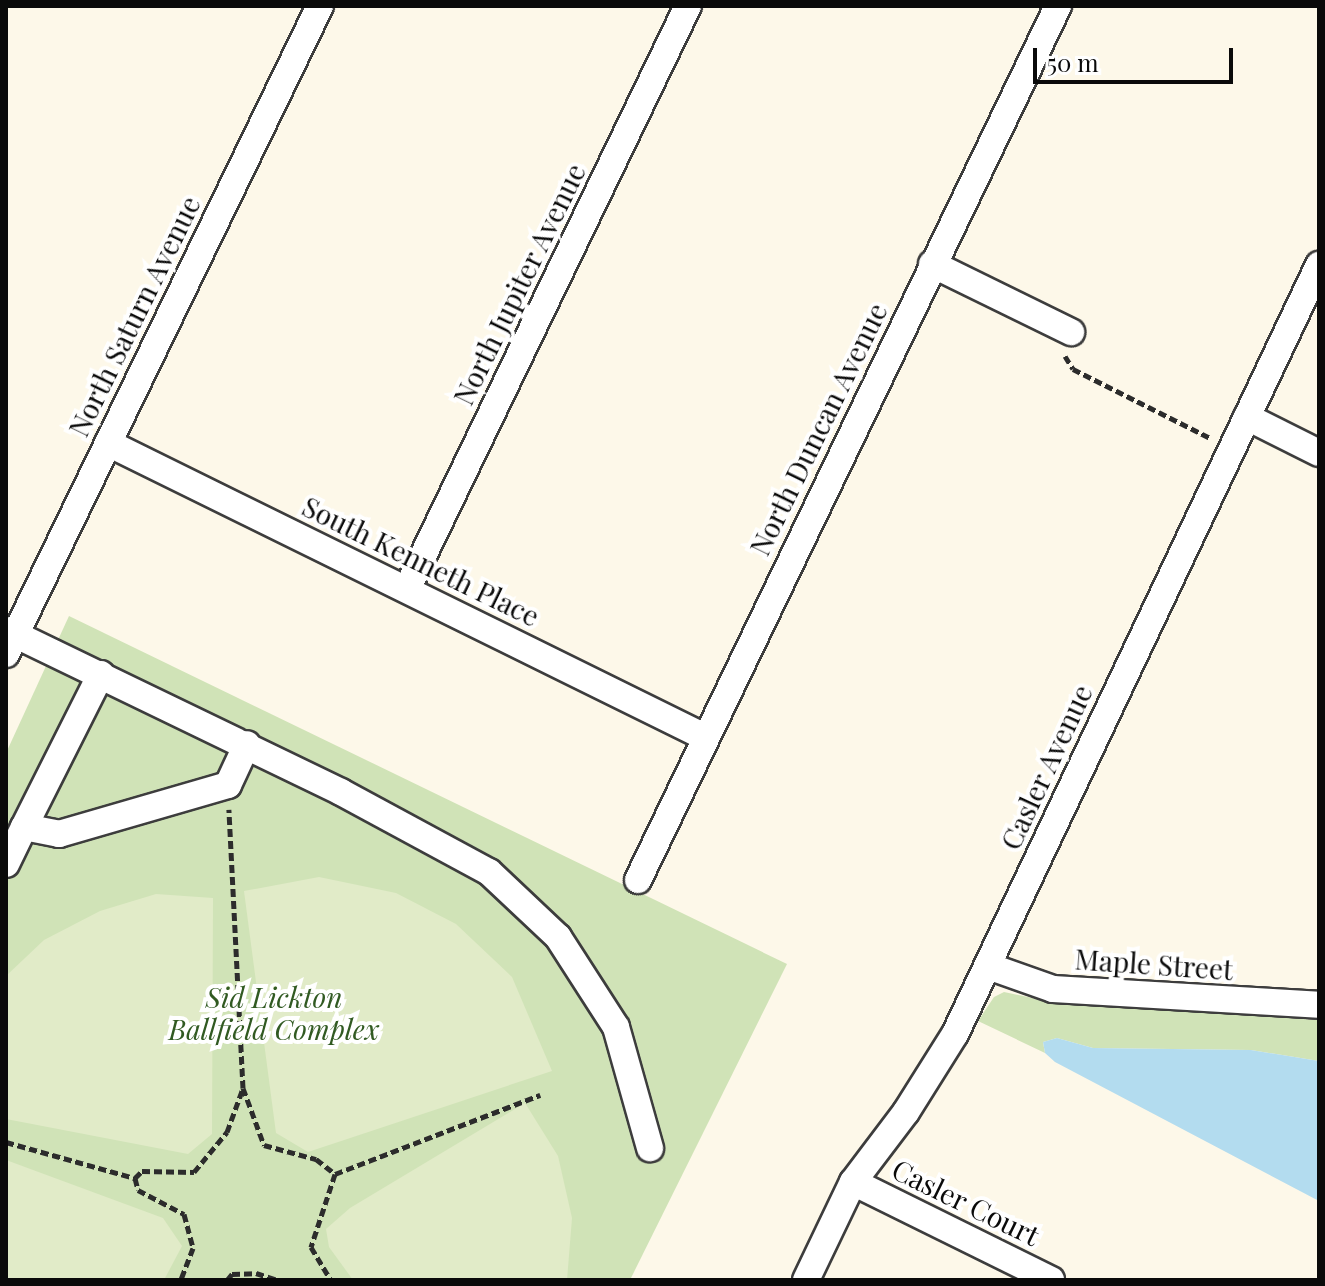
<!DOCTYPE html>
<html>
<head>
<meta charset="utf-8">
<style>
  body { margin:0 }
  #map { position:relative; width:1325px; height:1286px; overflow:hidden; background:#fdf8e9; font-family:"Playfair Display",serif }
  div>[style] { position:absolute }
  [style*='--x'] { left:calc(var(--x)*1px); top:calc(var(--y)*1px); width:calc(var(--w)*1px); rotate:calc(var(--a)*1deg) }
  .green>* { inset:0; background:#d0e3b7 }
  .pitch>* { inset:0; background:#e1ebc8 }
  .water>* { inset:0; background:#b3dcef }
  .path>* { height:5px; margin-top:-2.5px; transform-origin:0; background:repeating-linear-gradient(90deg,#2c2c2c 0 8px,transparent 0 12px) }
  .roads { filter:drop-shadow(2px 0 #3d3d3d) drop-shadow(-2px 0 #3d3d3d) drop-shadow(0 2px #3d3d3d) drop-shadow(0 -2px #3d3d3d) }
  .minor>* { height:26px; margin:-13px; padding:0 13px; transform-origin:13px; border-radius:13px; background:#fff }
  span { translate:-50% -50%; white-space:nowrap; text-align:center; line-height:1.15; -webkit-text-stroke:8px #fff; paint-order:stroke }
  .street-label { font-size:28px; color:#0a0a0a }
  .park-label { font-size:28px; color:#315a22; font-style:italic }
  .frame { position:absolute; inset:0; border:8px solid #0a0a0a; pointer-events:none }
  .scale { position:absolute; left:1033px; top:48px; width:200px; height:36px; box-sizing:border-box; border:4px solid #0a0a0a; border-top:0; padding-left:10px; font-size:24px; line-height:28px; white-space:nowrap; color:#0a0a0a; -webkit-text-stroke:6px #fff; paint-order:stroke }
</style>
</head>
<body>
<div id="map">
  <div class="green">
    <div style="clip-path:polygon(69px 616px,787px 964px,630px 1280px,6px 1280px,6px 753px)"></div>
    <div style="clip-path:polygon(1004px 992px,1052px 1002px,1319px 1020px,1319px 1061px,1251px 1050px,1093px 1048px,1057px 1038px,1043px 1042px,1045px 1053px,978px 1021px,994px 997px)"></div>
  </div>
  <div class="pitch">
    <div style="clip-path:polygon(319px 877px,396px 893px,456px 924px,512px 977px,552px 1071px,308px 1152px,276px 1133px,244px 891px)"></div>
    <div style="clip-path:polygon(156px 894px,213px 898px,212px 1134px,188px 1154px,6px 1119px,6px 976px,44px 940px,100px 911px)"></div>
    <div style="clip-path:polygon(525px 1103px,558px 1156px,572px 1218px,567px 1280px,353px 1280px,329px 1247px,326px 1229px,350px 1208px)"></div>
    <div style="clip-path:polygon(6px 1160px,163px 1218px,182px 1246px,164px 1280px,6px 1280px)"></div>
  </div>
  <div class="water">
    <div style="clip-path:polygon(1057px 1038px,1093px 1048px,1251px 1050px,1319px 1061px,1319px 1201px,1055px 1062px,1045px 1053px,1043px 1042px)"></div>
  </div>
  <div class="path">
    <div style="--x:1065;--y:356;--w:15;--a:58"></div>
    <div style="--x:1073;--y:369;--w:153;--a:26.7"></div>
    <div style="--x:243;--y:1088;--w:61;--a:69.8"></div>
    <div style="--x:264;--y:1145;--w:54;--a:15.1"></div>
    <div style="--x:316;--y:1159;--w:24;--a:38"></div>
    <div style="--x:335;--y:1174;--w:77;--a:108.2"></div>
    <div style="--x:311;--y:1247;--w:39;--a:59"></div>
    <div style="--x:6;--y:1142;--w:134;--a:15.6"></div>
    <div style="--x:135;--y:1178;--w:10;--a:-45"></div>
    <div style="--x:142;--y:1171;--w:52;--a:1.1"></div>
    <div style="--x:194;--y:1172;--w:52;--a:-50.5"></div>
    <div style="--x:227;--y:1132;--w:47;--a:-70"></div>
    <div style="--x:243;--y:1088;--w:279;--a:-92.9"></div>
    <div style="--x:335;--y:1174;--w:220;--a:-21.1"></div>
    <div style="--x:135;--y:1178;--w:12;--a:76"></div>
    <div style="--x:138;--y:1190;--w:52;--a:27.6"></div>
    <div style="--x:184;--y:1214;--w:35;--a:75"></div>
    <div style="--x:193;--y:1248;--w:34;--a:111"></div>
    <div style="--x:227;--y:1280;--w:8;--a:-50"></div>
    <div style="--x:232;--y:1274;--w:24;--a:-2"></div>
    <div style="--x:256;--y:1273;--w:23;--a:18"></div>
  </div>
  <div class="roads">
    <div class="minor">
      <div style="--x:932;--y:264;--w:155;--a:26.1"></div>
      <div style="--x:1247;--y:417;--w:80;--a:26.6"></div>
      <div style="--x:108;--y:443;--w:665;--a:26.22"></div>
      <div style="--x:407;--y:589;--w:647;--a:-64.27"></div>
      <div style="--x:6;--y:630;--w:372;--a:25.8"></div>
      <div style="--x:341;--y:792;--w:168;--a:28.4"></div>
      <div style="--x:489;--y:872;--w:95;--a:43.3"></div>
      <div style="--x:558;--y:937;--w:107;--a:57.2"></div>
      <div style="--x:616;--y:1027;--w:126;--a:74.3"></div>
      <div style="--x:6;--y:654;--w:720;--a:-64.15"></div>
      <div style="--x:101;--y:674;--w:171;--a:116.7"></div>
      <div style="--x:24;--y:827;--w:36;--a:11"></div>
      <div style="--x:59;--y:834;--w:176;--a:-16.2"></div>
      <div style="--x:228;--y:785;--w:45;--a:-65.1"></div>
      <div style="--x:6;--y:864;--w:41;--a:-64.1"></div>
      <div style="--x:638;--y:880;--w:970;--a:-64.33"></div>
      <div style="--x:988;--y:966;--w:69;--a:19.5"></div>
      <div style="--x:1053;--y:989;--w:266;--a:3.4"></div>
      <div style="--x:853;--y:1182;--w:221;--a:26.3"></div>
      <div style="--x:806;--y:1280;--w:109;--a:-64.4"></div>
      <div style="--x:853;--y:1182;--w:88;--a:-52.9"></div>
      <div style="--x:906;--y:1112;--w:92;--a:-57.9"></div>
      <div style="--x:955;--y:1034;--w:851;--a:-64.67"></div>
    </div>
  </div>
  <div class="street-label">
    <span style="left:519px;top:284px;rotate:-64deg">North Jupiter Avenue</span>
    <span style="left:134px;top:316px;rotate:-64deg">North Saturn Avenue</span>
    <span style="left:818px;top:429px;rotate:-64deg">North Duncan Avenue</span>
    <span style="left:421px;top:561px;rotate:26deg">South Kenneth Place</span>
    <span style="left:1046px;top:767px;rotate:-65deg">Casler Avenue</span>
    <span style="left:1154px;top:964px;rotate:4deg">Maple Street</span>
    <span style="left:966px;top:1202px;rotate:26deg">Casler Court</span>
  </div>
  <div class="park-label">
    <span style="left:274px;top:1013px">Sid Lickton<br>Ballfield Complex</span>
  </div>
  <div class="frame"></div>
  <div class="scale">50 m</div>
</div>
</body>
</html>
